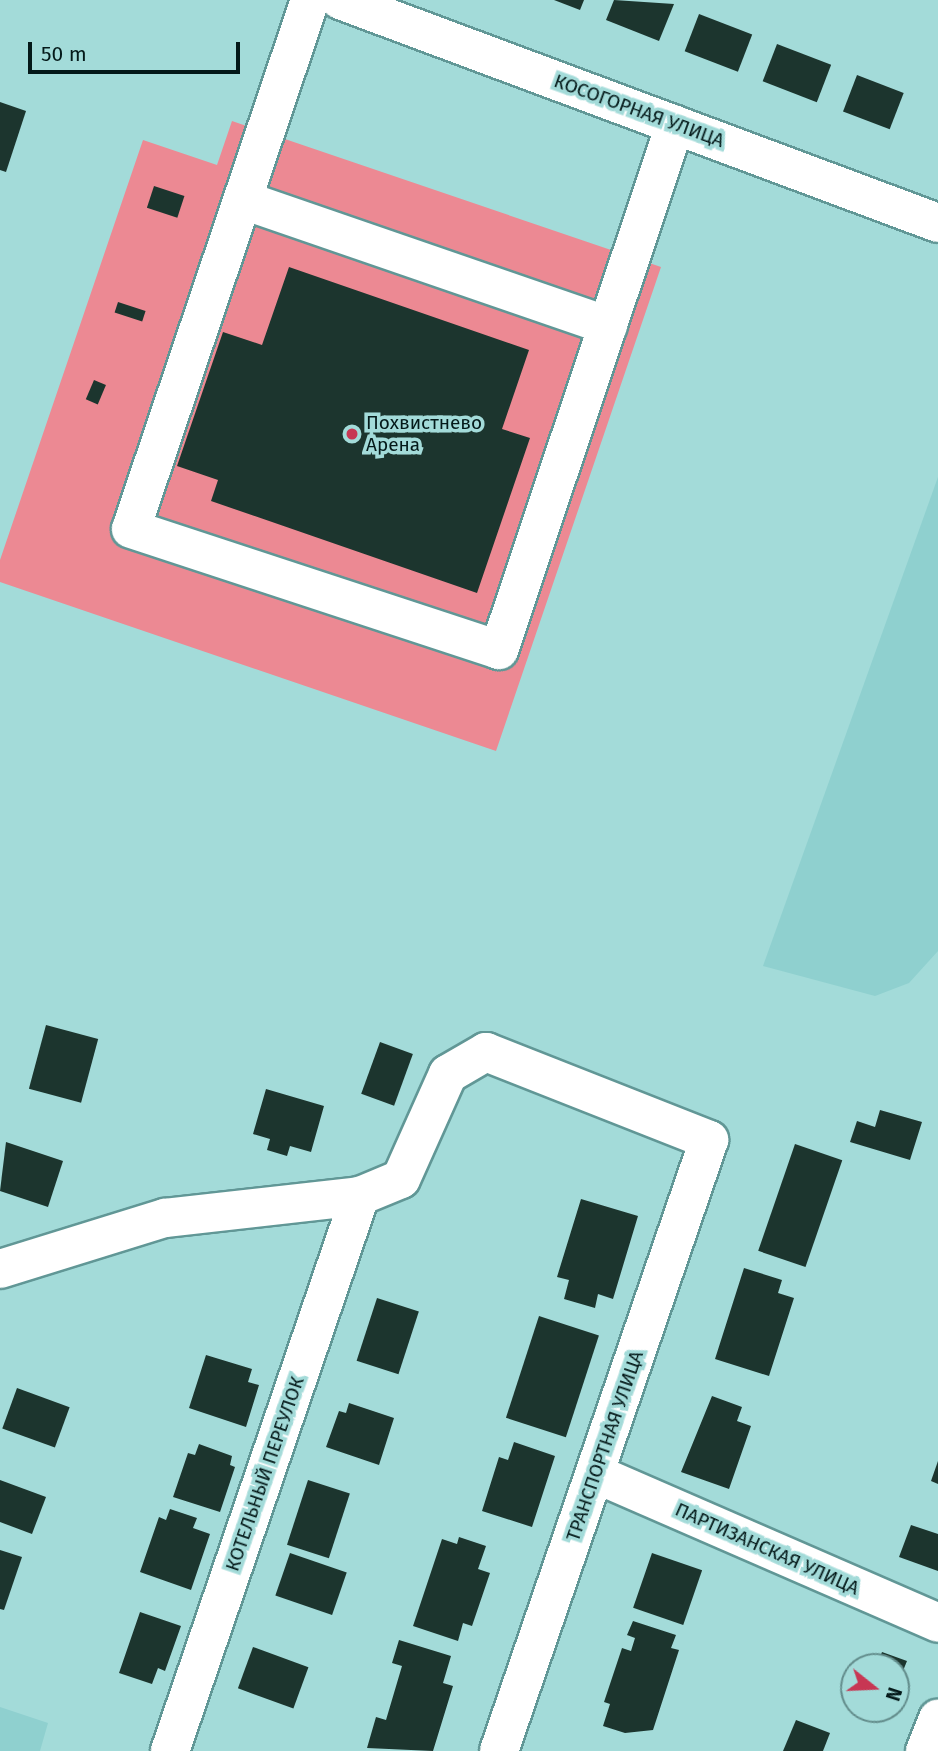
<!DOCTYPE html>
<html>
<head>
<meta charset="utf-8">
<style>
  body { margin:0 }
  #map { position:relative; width:938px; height:1751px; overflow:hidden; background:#a3dbd9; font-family:"Fira Sans",sans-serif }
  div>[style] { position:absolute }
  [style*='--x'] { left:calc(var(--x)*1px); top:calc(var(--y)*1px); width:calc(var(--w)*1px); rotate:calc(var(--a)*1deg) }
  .built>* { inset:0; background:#8fd0cf }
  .green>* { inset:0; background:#ec8993 }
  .building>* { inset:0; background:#1c352e; transform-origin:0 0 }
  .roads { filter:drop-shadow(2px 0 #619796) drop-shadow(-2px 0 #619796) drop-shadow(0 2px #619796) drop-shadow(0 -2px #619796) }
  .minor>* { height:38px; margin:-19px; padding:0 19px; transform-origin:19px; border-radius:19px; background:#fff }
  .dots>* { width:19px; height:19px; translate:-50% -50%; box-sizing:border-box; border:4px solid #a3dbd9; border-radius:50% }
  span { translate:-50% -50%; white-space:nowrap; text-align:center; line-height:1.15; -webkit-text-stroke:7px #a3dbd9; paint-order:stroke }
  .street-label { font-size:19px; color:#041919 }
  .poi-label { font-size:19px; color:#041919 }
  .left { translate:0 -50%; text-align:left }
  .north { position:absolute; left:840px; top:1653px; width:70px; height:70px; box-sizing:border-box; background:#a3dbd9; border:2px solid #638d8c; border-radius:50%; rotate:108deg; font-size:19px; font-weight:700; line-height:28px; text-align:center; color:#041919 }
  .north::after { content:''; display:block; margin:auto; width:24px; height:32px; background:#c73753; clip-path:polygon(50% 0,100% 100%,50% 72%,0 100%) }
  .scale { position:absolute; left:28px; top:42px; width:212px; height:32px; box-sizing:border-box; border:4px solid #041919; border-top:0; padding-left:9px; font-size:21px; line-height:24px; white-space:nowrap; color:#041919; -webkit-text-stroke:5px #a3dbd9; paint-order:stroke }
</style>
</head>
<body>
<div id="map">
  <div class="built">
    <div style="clip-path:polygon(938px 477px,938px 951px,909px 983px,875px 996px,763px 966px)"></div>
    <div style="clip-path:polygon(0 1707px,48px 1723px,40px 1751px,0 1751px)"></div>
  </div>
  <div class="green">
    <div style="clip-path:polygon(232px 121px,661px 267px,496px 751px,0 582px,0 560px,143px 140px,217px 165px)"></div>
  </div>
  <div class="building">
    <div style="clip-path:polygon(554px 0,584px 0,580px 10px)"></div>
    <div style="clip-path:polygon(614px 0,674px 4px,659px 41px,606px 20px)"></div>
    <div style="left:699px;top:14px;width:57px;height:40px;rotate:21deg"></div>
    <div style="left:777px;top:44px;width:58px;height:40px;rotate:21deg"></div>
    <div style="left:857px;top:75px;width:50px;height:39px;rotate:21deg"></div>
    <div style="clip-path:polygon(0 102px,26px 111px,6px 172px,0 170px)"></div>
    <div style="left:154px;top:186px;width:32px;height:23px;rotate:18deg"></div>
    <div style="clip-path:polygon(289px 267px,529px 350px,502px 429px,530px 438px,477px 593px,211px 501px,218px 480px,177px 466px,223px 332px,262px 345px)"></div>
    <div style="left:118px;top:302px;width:29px;height:11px;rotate:18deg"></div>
    <div style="left:94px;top:380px;width:13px;height:21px;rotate:23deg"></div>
    <div style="left:46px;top:1025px;width:54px;height:66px;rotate:15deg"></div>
    <div style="left:380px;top:1042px;width:35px;height:55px;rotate:20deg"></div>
    <div style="clip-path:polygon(266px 1089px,324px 1106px,311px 1152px,290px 1146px,287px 1156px,267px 1150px,270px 1139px,253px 1134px)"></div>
    <div style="clip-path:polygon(880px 1110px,922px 1122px,910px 1160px,850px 1142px,857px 1121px,875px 1127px)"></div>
    <div style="clip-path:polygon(6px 1142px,63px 1161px,48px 1207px,0 1191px)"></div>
    <div style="left:795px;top:1144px;width:50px;height:113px;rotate:19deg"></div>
    <div style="clip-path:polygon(581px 1199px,638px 1216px,613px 1299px,598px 1294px,595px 1308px,564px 1299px,569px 1280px,557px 1277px)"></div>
    <div style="clip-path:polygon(744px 1268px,782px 1280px,778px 1293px,794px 1298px,769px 1376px,715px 1359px)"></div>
    <div style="left:377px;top:1298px;width:44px;height:66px;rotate:18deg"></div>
    <div style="left:539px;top:1316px;width:63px;height:107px;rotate:18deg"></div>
    <div style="clip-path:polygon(206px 1355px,252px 1369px,248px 1382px,259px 1385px,246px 1427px,189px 1408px)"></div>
    <div style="left:17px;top:1388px;width:56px;height:43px;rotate:20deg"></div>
    <div style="clip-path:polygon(712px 1396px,742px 1407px,737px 1421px,751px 1426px,729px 1489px,681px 1472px)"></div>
    <div style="clip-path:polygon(349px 1403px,394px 1418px,379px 1465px,326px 1447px,339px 1411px,346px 1413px)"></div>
    <div style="clip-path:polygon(514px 1442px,555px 1456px,532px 1527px,482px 1511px,499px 1457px,508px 1460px)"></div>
    <div style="clip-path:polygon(199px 1444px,232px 1456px,230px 1465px,235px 1467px,220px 1512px,173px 1497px,188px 1453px,195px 1455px)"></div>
    <div style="clip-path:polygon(938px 1461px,938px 1484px,931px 1481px)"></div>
    <div style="clip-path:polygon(0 1480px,46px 1497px,32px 1534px,0 1522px)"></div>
    <div style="left:308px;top:1480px;width:44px;height:68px;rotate:18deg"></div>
    <div style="clip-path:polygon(170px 1509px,197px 1518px,193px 1528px,210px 1534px,191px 1590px,140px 1572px,159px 1517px,166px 1520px)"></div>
    <div style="clip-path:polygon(911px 1525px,938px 1534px,938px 1571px,899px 1557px)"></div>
    <div style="clip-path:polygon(459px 1537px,486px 1546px,478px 1569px,490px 1573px,472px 1626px,463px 1623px,458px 1641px,413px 1626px,442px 1539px,457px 1544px)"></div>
    <div style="clip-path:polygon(0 1550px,22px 1557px,4px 1610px,0 1609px)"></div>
    <div style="left:290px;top:1553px;width:60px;height:45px;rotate:19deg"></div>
    <div style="left:652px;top:1553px;width:53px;height:58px;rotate:19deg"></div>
    <div style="clip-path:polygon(140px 1612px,181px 1626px,165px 1671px,158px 1668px,152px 1684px,119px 1673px)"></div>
    <div style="clip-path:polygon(633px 1621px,676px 1635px,671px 1648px,679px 1650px,653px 1730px,625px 1733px,603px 1726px,610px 1704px,604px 1702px,622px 1648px,631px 1651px,635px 1638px,627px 1635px)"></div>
    <div style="clip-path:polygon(399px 1640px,451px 1656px,443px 1683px,453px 1686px,433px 1751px,367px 1748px,376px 1717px,386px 1720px,402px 1666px,392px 1663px)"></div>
    <div style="left:253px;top:1647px;width:59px;height:44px;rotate:20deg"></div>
    <div style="clip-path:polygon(882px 1652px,907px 1661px,896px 1688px,896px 1667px,876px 1667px)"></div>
    <div style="clip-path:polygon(796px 1720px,830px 1733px,823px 1751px,783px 1751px)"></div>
  </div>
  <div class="roads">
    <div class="minor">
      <div style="--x:310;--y:0;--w:558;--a:108.69"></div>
      <div style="--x:131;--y:529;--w:387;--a:18.2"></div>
      <div style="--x:499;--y:650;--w:554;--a:-71.47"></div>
      <div style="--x:340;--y:0;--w:638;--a:20.45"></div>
      <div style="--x:243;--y:200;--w:386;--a:19"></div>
      <div style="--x:0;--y:1269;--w:173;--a:-17.2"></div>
      <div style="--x:165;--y:1218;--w:196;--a:-6.4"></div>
      <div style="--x:360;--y:1196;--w:44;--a:-22.5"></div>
      <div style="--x:401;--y:1179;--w:115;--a:-65.9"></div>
      <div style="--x:448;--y:1074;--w:44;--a:-30.1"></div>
      <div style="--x:486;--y:1052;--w:240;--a:21.5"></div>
      <div style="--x:709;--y:1140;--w:646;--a:108.97"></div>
      <div style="--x:596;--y:1474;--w:373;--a:23.5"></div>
      <div style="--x:170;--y:1751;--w:587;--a:-71.1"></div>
      <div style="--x:925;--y:1751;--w:35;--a:-68"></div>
    </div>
  </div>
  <div class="dots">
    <div style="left:352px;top:434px;background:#c73753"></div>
  </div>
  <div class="street-label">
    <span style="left:639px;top:111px;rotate:20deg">КОСОГОРНАЯ УЛИЦА</span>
    <span style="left:605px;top:1446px;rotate:-71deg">ТРАНСПОРТНАЯ УЛИЦА</span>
    <span style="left:265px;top:1474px;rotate:-71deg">КОТЕЛЬНЫЙ ПЕРЕУЛОК</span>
    <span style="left:767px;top:1549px;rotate:24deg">ПАРТИЗАНСКАЯ УЛИЦА</span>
  </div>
  <div class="poi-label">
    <span class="left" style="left:366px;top:434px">Похвистнево<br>Арена</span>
  </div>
  <div class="north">N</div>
  <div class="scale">50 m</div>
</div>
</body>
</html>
